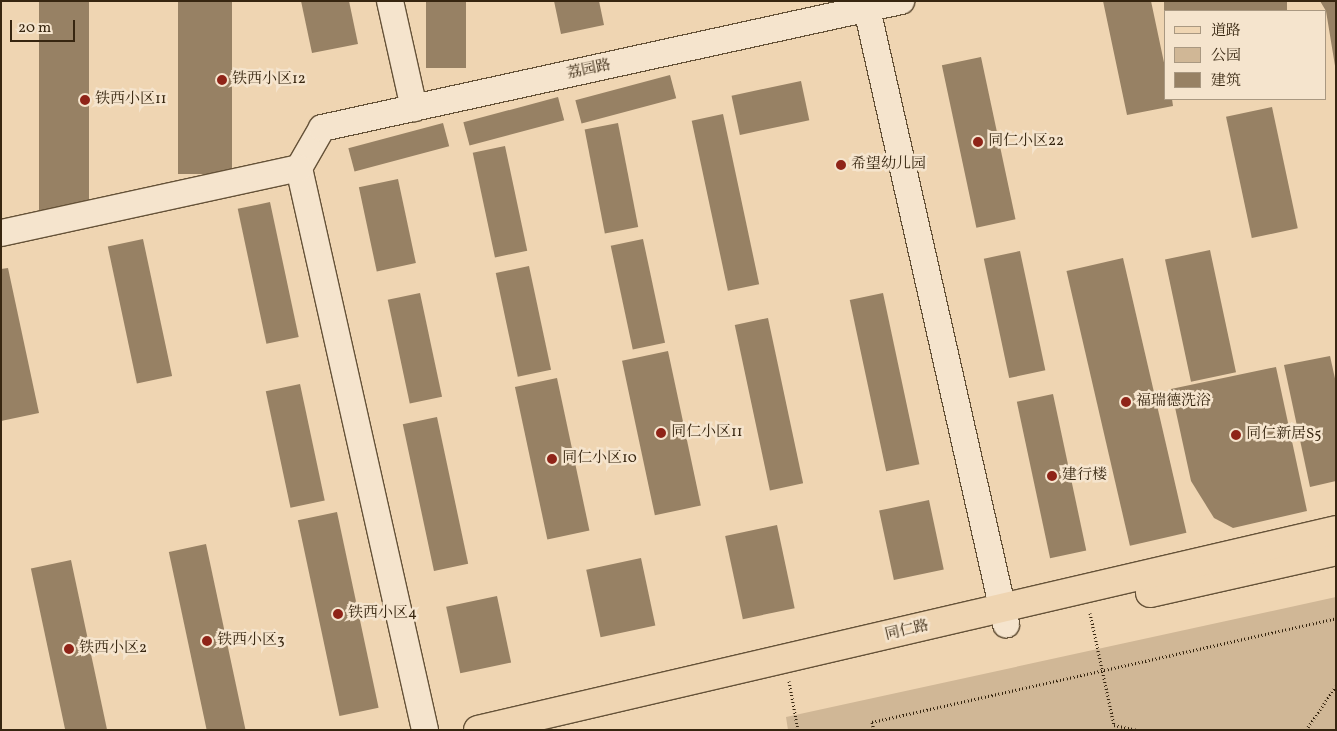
<!DOCTYPE html>
<html>
<head>
<meta charset="utf-8">
<style>
  body { margin:0 }
  #map { position:relative; width:1337px; height:731px; overflow:hidden; background:#efd5b2; font-family:Vollkorn,"Noto Serif SC",serif }
  div>[style] { position:absolute }
  [style*='--x'] { left:calc(var(--x)*1px); top:calc(var(--y)*1px); width:calc(var(--w)*1px); rotate:calc(var(--a)*1deg) }
  .green>* { inset:0; background:#d0b796 }
  .building>* { inset:0; background:#978164; transform-origin:0 0 }
  .path>* { height:3px; margin-top:-1.5px; transform-origin:0; background:repeating-linear-gradient(90deg,#372610 0 1px,transparent 0 3.5px) }
  .roads { filter:drop-shadow(1px 0 #655238) drop-shadow(-1px 0 #655238) drop-shadow(0 1px #655238) drop-shadow(0 -1px #655238) }
  .street>* { height:26px; margin:-13px; padding:0 13px; transform-origin:13px; border-radius:13px; background:#f5e4cd }
  .primary>* { height:28px; margin:-14px; padding:0 14px; transform-origin:14px; border-radius:14px; background:#efd5b2 }
  .dots>* { width:14px; height:14px; translate:-50% -50%; box-sizing:border-box; border:2px solid #f5e4cd; border-radius:50% }
  span { translate:-50% -50%; white-space:nowrap; text-align:center; line-height:1.15; -webkit-text-stroke:5px #f5e4cd; paint-order:stroke }
  .street-label { font-size:15px; color:#372610 }
  .poi-label { font-size:15px; color:#372610 }
  .left { translate:0 -50%; text-align:left }
  .frame { position:absolute; inset:0; border:2px solid #372610; pointer-events:none }
  .legend { position:absolute; left:1164px; top:10px; width:162px; height:90px; box-sizing:border-box; background:#f5e4cd; border:1px solid #a99881; margin:0; padding:6px 9px; list-style:none; font-size:15px; color:#372610 }
  .legend li { display:flex; align-items:center; gap:10px; height:25px }
  .legend b { width:25px; border:1px solid #a99881 }
  .scale { position:absolute; left:10px; top:20px; width:65px; height:22px; box-sizing:border-box; border:2px solid #372610; border-top:0; padding-left:6px; font-size:15px; line-height:18px; white-space:nowrap; color:#372610; -webkit-text-stroke:4px #f5e4cd; paint-order:stroke }
</style>
</head>
<body>
<div id="map">
  <div class="green">
    <div style="clip-path:polygon(1336px 597px,1336px 730px,788px 730px,786px 717px)"></div>
  </div>
  <div class="building">
    <div style="left:39px;top:1px;width:50px;height:212px"></div>
    <div style="left:178px;top:1px;width:54px;height:173px"></div>
    <div style="clip-path:polygon(301px 1px,349px 1px,358px 44px,312px 53px)"></div>
    <div style="left:426px;top:1px;width:40px;height:67px"></div>
    <div style="clip-path:polygon(554px 1px,599px 1px,604px 25px,561px 34px)"></div>
    <div style="clip-path:polygon(1103px 1px,1151px 1px,1166px 72px,1166px 99px,1172px 99px,1173px 106px,1127px 115px)"></div>
    <div style="left:1164px;top:1px;width:123px;height:10px"></div>
    <div style="clip-path:polygon(1320px 1px,1336px 1px,1336px 72px,1326px 11px)"></div>
    <div style="left:981px;top:57px;width:166px;height:40px;rotate:78deg"></div>
    <div style="left:670px;top:75px;width:24px;height:98px;rotate:75deg"></div>
    <div style="left:801px;top:81px;width:40px;height:71px;rotate:78deg"></div>
    <div style="left:558px;top:97px;width:24px;height:98px;rotate:75deg"></div>
    <div style="left:1272px;top:107px;width:124px;height:47px;rotate:78deg"></div>
    <div style="left:723px;top:114px;width:174px;height:32px;rotate:78deg"></div>
    <div style="left:443px;top:123px;width:24px;height:98px;rotate:75deg"></div>
    <div style="left:618px;top:123px;width:106px;height:34px;rotate:79deg"></div>
    <div style="left:505px;top:146px;width:107px;height:33px;rotate:78deg"></div>
    <div style="left:398px;top:179px;width:86px;height:40px;rotate:78deg"></div>
    <div style="left:270px;top:202px;width:138px;height:33px;rotate:78deg"></div>
    <div style="left:143px;top:239px;width:140px;height:36px;rotate:78deg"></div>
    <div style="left:643px;top:239px;width:106px;height:33px;rotate:78deg"></div>
    <div style="left:1210px;top:250px;width:125px;height:46px;rotate:78deg"></div>
    <div style="left:1020px;top:251px;width:122px;height:37px;rotate:78deg"></div>
    <div style="left:1123px;top:258px;width:282px;height:58px;rotate:77deg"></div>
    <div style="left:529px;top:266px;width:106px;height:34px;rotate:78deg"></div>
    <div style="clip-path:polygon(8px 268px,39px 413px,1px 421px,1px 269px)"></div>
    <div style="left:420px;top:293px;width:106px;height:33px;rotate:78deg"></div>
    <div style="left:883px;top:293px;width:175px;height:34px;rotate:78deg"></div>
    <div style="left:768px;top:318px;width:169px;height:34px;rotate:78deg"></div>
    <div style="left:668px;top:351px;width:158px;height:47px;rotate:78deg"></div>
    <div style="clip-path:polygon(1330px 356px,1336px 383px,1336px 481px,1310px 487px,1284px 365px)"></div>
    <div style="clip-path:polygon(1276px 367px,1307px 511px,1233px 528px,1214px 518px,1191px 481px,1171px 389px)"></div>
    <div style="left:557px;top:378px;width:156px;height:43px;rotate:78deg"></div>
    <div style="left:300px;top:384px;width:119px;height:35px;rotate:78deg"></div>
    <div style="left:1053px;top:394px;width:160px;height:37px;rotate:78deg"></div>
    <div style="left:437px;top:417px;width:150px;height:35px;rotate:78deg"></div>
    <div style="left:929px;top:500px;width:71px;height:51px;rotate:78deg"></div>
    <div style="left:337px;top:512px;width:200px;height:40px;rotate:78deg"></div>
    <div style="left:777px;top:525px;width:85px;height:53px;rotate:78deg"></div>
    <div style="left:206px;top:544px;width:190px;height:38px;rotate:78deg"></div>
    <div style="left:641px;top:558px;width:69px;height:56px;rotate:78deg"></div>
    <div style="left:71px;top:560px;width:174px;height:41px;rotate:78deg"></div>
    <div style="left:497px;top:596px;width:68px;height:52px;rotate:78deg"></div>
  </div>
  <div class="path">
    <div style="--x:1090;--y:613;--w:115;--a:77.9"></div>
    <div style="--x:1114;--y:725;--w:25;--a:12"></div>
    <div style="--x:789;--y:681;--w:50;--a:79.6"></div>
    <div style="--x:874;--y:730;--w:8;--a:-104"></div>
    <div style="--x:872;--y:722;--w:476;--a:-12.6"></div>
    <div style="--x:1217;--y:730;--w:4;--a:0"></div>
    <div style="--x:1306;--y:730;--w:53;--a:-55.7"></div>
  </div>
  <div class="roads">
    <div class="street">
      <div style="--x:390;--y:1;--w:110;--a:77.4"></div>
      <div style="--x:867;--y:9;--w:631;--a:77.26"></div>
      <div style="--x:299;--y:168;--w:46;--a:-60.1"></div>
      <div style="--x:322;--y:128;--w:593;--a:-12.37"></div>
      <div style="--x:299;--y:168;--w:576;--a:77.36"></div>
      <div style="--x:1;--y:233;--w:305;--a:-12.3"></div>
    </div>
    <div class="primary">
      <div style="--x:1150;--y:593;--w:191;--a:-12.7"></div>
      <div style="--x:478;--y:730;--w:881;--a:-13.12"></div>
    </div>
  </div>
  <div class="dots">
    <div style="left:222px;top:80px;background:#8f2418"></div>
    <div style="left:85px;top:100px;background:#8f2418"></div>
    <div style="left:978px;top:142px;background:#8f2418"></div>
    <div style="left:841px;top:165px;background:#8f2418"></div>
    <div style="left:1126px;top:402px;background:#8f2418"></div>
    <div style="left:661px;top:433px;background:#8f2418"></div>
    <div style="left:1236px;top:435px;background:#8f2418"></div>
    <div style="left:552px;top:459px;background:#8f2418"></div>
    <div style="left:1052px;top:476px;background:#8f2418"></div>
    <div style="left:338px;top:614px;background:#8f2418"></div>
    <div style="left:207px;top:641px;background:#8f2418"></div>
    <div style="left:69px;top:649px;background:#8f2418"></div>
  </div>
  <div class="street-label">
    <span style="left:589px;top:70px;rotate:-12deg">荔园路</span>
    <span style="left:907px;top:631px;rotate:-13deg">同仁路</span>
  </div>
  <div class="poi-label">
    <span class="left" style="left:232px;top:80px">铁西小区12</span>
    <span class="left" style="left:95px;top:100px">铁西小区11</span>
    <span class="left" style="left:988px;top:142px">同仁小区22</span>
    <span class="left" style="left:851px;top:165px">希望幼儿园</span>
    <span class="left" style="left:1136px;top:402px">福瑞德洗浴</span>
    <span class="left" style="left:671px;top:433px">同仁小区11</span>
    <span class="left" style="left:1246px;top:435px">同仁新居S5</span>
    <span class="left" style="left:562px;top:459px">同仁小区10</span>
    <span class="left" style="left:1062px;top:476px">建行楼</span>
    <span class="left" style="left:348px;top:614px">铁西小区4</span>
    <span class="left" style="left:217px;top:641px">铁西小区3</span>
    <span class="left" style="left:79px;top:649px">铁西小区2</span>
  </div>
  <div class="frame"></div>
  <ul class="legend">
  <li><b style="height:6px;background:#efd5b2"></b>道路</li>
  <li><b style="height:14px;background:#d0b796"></b>公园</li>
  <li><b style="height:14px;background:#978164"></b>建筑</li>
  </ul>
  <div class="scale">20 m</div>
</div>
</body>
</html>
